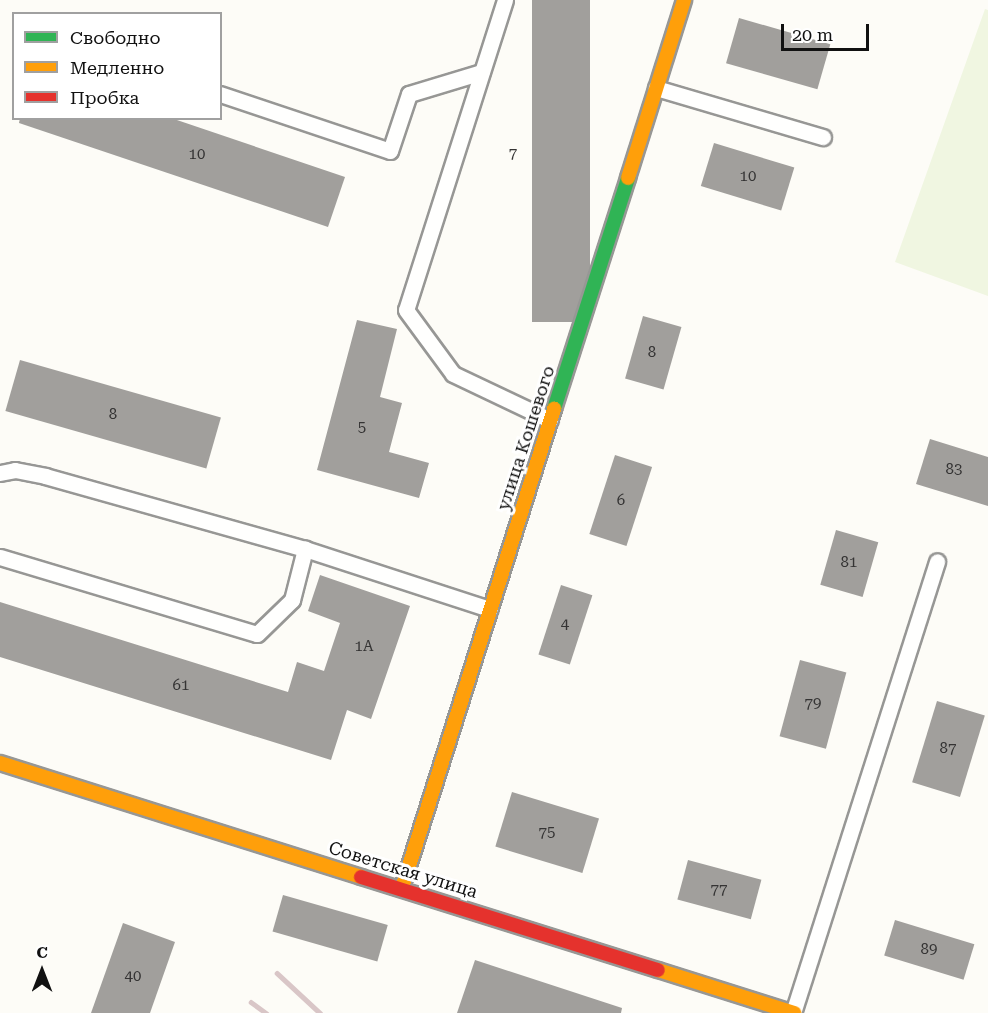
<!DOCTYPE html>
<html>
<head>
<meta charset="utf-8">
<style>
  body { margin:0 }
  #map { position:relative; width:988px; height:1013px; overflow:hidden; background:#fdfcf7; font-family:"Roboto Serif",serif }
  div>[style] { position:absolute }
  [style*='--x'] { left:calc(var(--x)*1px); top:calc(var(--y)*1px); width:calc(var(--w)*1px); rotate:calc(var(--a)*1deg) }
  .pitch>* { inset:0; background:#f0f6e1 }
  .building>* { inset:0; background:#a19f9c; transform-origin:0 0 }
  .roads { filter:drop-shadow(2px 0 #979795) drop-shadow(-2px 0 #979795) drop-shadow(0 2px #979795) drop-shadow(0 -2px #979795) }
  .lane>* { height:15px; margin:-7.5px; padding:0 7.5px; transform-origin:7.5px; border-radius:7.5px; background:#fffffe }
  .fast>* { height:14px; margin:-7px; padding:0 7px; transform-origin:7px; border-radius:7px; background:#30b455 }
  .slow>* { height:14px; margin:-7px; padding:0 7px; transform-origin:7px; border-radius:7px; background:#ff9f0a }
  .jam>* { height:14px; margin:-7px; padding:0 7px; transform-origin:7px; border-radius:7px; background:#e5322d }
  .rail>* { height:4.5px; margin:-2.25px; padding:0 2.25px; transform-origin:2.25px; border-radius:2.25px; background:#d9c6c7 }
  span { translate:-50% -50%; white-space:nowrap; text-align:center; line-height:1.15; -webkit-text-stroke:6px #fff; paint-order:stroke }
  .number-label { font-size:15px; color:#353434 }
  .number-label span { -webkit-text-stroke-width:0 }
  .street-label { font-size:18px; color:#111 }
  .legend { position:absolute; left:12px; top:12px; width:210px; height:108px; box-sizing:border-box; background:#fff; border:2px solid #a0a0a0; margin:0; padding:8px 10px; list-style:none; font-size:18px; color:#111 }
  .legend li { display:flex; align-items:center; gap:12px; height:30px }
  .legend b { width:30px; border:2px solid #a0a0a0 }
  .north { position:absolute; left:12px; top:941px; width:60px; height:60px; -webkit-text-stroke:4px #fff; paint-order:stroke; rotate:0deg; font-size:16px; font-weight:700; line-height:24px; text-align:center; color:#111 }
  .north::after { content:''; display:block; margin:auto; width:21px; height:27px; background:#111; clip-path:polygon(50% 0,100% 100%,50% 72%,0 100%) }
  .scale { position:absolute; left:781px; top:24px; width:88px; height:27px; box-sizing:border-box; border:3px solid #111; border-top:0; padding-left:8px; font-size:18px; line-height:21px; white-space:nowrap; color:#111; -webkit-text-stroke:4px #fff; paint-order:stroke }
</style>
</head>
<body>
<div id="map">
  <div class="pitch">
    <div style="clip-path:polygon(985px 9px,988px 10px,988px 296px,895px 262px)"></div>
  </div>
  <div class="building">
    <div style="left:532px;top:0;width:58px;height:322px"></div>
    <div style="left:739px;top:18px;width:95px;height:47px;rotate:16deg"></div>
    <div style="clip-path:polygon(20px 118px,171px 118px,345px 177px,328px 227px,19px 123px)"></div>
    <div style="left:714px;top:143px;width:84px;height:45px;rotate:17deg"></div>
    <div style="left:643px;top:316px;width:40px;height:65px;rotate:16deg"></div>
    <div style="clip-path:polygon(357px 320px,397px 329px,380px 397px,402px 403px,389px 452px,429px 463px,419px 498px,317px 470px)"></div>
    <div style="left:20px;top:360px;width:209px;height:53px;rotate:16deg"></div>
    <div style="clip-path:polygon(930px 439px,988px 457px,988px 506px,916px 484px)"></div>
    <div style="left:615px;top:455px;width:39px;height:83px;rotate:18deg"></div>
    <div style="left:836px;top:530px;width:44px;height:57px;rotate:16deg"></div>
    <div style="clip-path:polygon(320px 575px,410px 606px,371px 719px,347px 710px,331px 760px,0 657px,0 602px,288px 692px,297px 662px,324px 671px,340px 623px,308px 611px)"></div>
    <div style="left:561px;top:585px;width:33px;height:73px;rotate:18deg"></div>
    <div style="left:800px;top:660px;width:48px;height:79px;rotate:15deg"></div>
    <div style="left:937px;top:701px;width:50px;height:85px;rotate:17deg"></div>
    <div style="left:512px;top:792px;width:91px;height:57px;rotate:17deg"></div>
    <div style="left:688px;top:860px;width:76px;height:41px;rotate:15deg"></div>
    <div style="left:283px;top:895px;width:109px;height:38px;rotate:16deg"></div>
    <div style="left:895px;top:920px;width:83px;height:37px;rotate:17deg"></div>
    <div style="clip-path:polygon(123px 923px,175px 942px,150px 1013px,91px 1013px)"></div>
    <div style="clip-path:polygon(475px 960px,622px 1008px,621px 1013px,457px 1013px)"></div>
  </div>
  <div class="roads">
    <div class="lane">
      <div style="--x:505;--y:0;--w:325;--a:107.7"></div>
      <div style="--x:406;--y:310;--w:79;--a:53.7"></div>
      <div style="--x:453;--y:374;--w:107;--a:25.4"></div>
      <div style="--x:656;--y:88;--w:174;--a:16.4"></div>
      <div style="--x:220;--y:94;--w:179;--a:18.5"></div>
      <div style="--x:390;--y:151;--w:60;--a:-71.6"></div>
      <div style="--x:409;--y:94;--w:76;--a:-16.8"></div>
      <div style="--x:0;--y:473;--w:15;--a:-11"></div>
      <div style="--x:15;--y:470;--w:31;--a:11"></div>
      <div style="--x:45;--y:476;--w:270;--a:15.7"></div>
      <div style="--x:0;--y:557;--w:268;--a:16.7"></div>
      <div style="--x:257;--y:634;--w:49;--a:-44.2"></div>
      <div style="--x:292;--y:600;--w:53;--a:-75.7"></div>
      <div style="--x:305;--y:549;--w:194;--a:18"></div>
      <div style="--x:793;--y:1013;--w:474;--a:-72.3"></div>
    </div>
    <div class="fast">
      <div style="--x:554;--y:409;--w:243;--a:-72.2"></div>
    </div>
    <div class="slow">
      <div style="--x:628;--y:178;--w:187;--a:-72.5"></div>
      <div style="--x:0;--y:763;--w:379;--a:17.5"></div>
      <div style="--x:402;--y:888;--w:503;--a:-72.39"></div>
      <div style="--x:658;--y:970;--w:143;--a:17.5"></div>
    </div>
    <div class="jam">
      <div style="--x:361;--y:877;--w:311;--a:17.4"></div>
    </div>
  </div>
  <div class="rail">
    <div style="--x:277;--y:973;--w:59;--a:42.9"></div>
    <div style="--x:251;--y:1002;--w:19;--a:36"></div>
  </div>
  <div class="number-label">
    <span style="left:513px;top:154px">7</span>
    <span style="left:197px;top:155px">10</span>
    <span style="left:748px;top:177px">10</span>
    <span style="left:652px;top:353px">8</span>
    <span style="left:113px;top:415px">8</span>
    <span style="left:362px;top:428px">5</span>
    <span style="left:954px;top:470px">83</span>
    <span style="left:621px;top:501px">6</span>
    <span style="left:849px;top:563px">81</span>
    <span style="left:565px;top:625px">4</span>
    <span style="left:364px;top:647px">1А</span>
    <span style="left:181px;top:686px">61</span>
    <span style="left:813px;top:704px">79</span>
    <span style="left:948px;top:749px">87</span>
    <span style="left:547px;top:833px">75</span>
    <span style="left:719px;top:890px">77</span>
    <span style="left:929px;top:950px">89</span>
    <span style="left:133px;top:977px">40</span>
  </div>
  <div class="street-label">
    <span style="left:526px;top:438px;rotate:-72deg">улица Кошевого</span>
    <span style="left:403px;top:870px;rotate:17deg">Советская улица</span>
  </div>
  <ul class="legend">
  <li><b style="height:8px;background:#30b455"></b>Свободно</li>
  <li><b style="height:8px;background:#ff9f0a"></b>Медленно</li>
  <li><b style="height:8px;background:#e5322d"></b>Пробка</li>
  </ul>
  <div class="north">С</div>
  <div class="scale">20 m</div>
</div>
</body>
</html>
